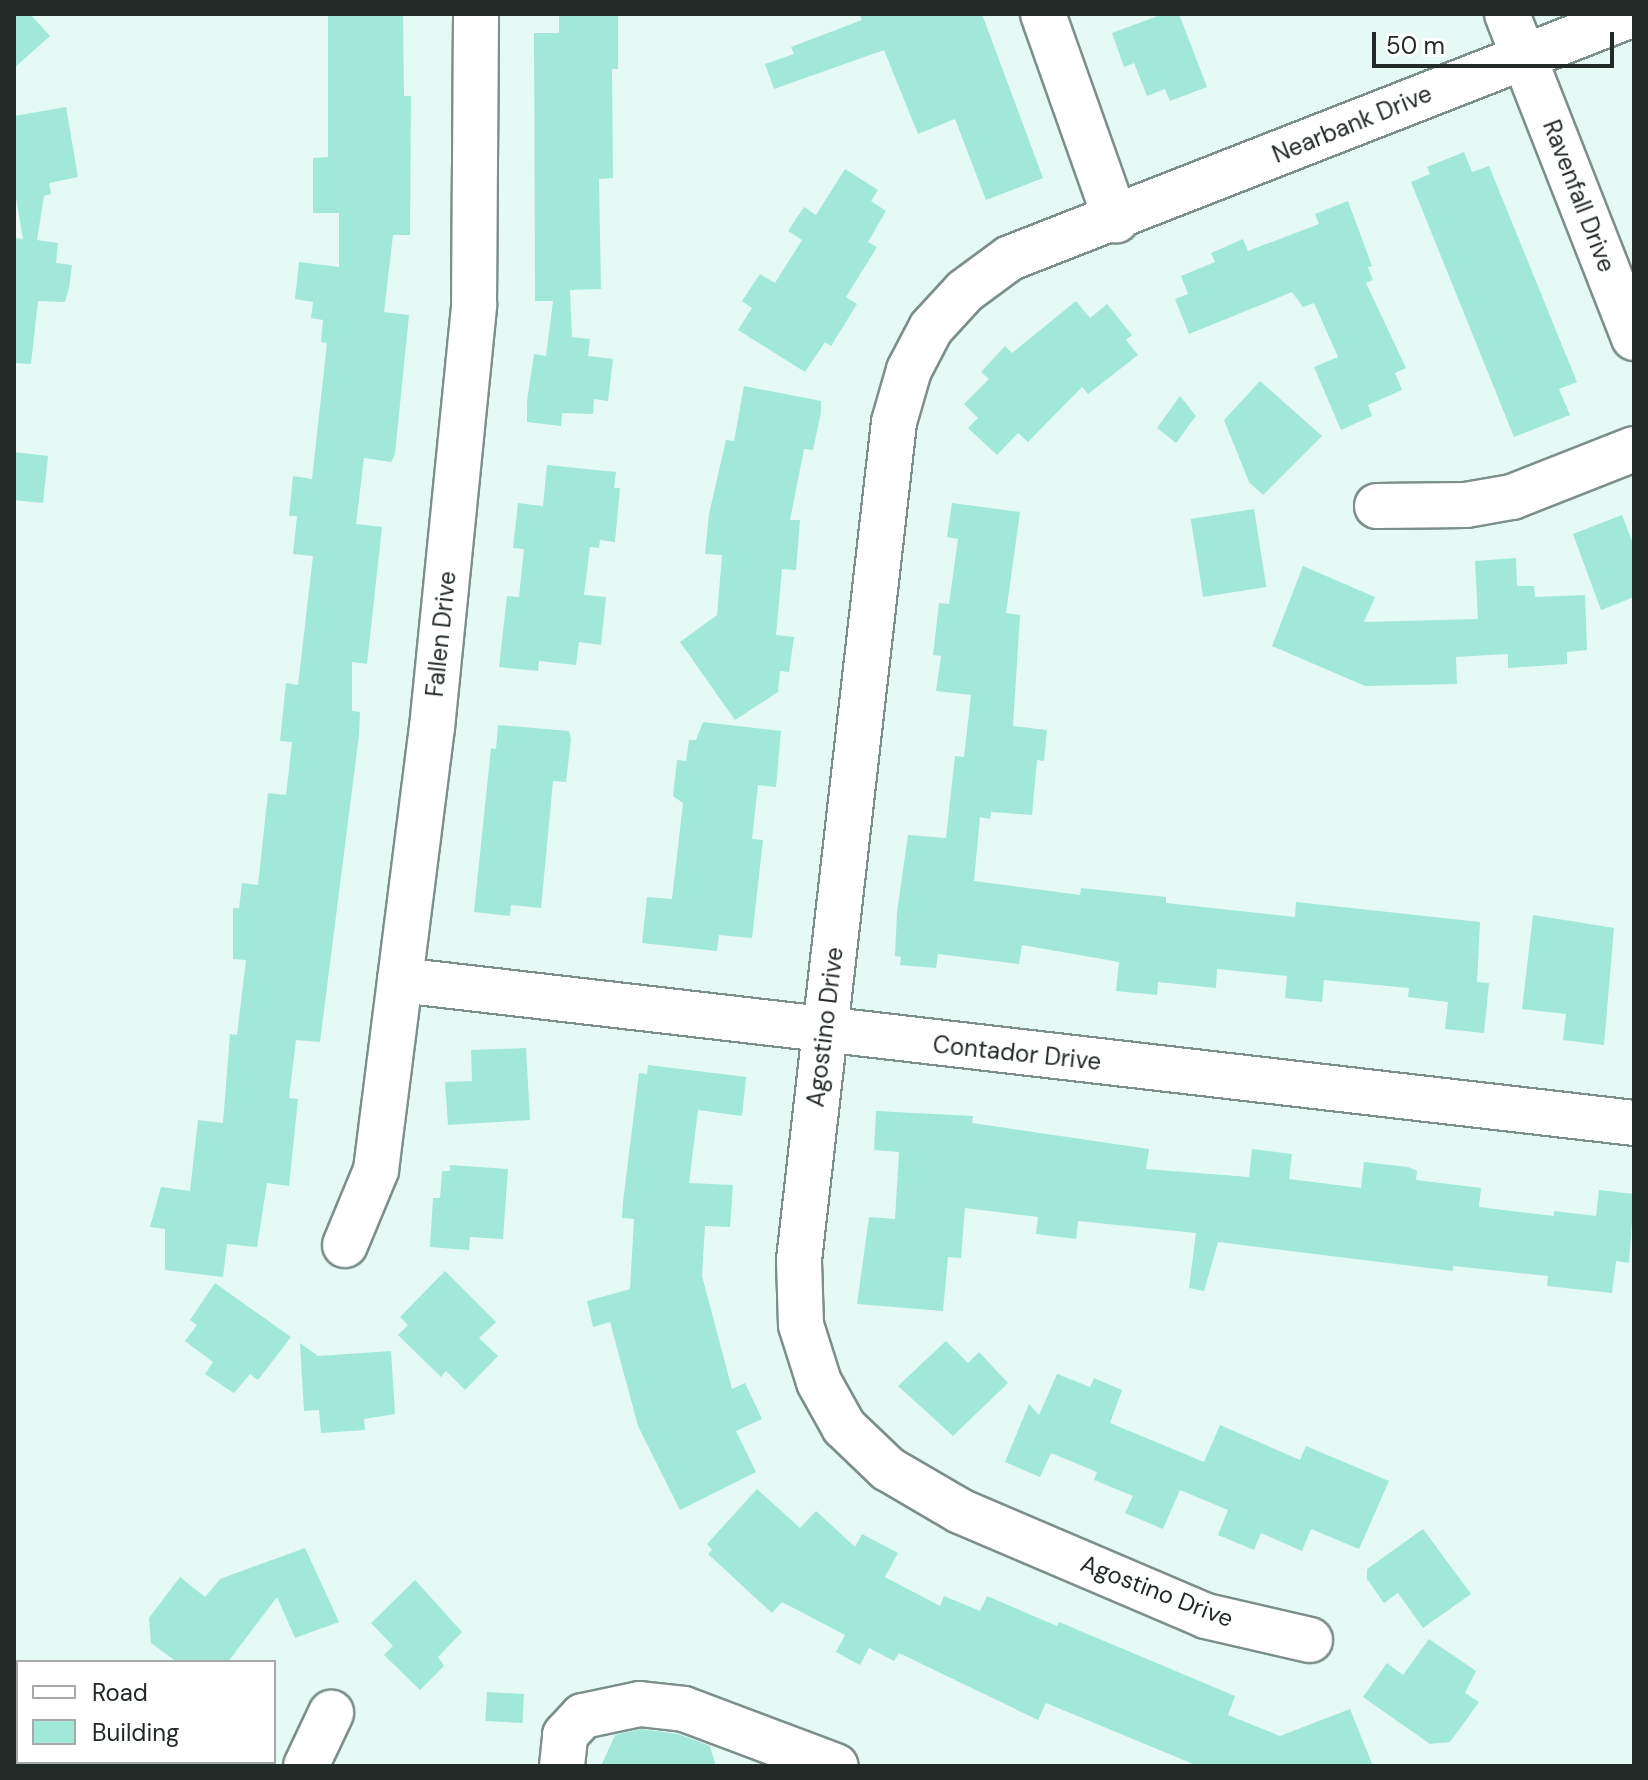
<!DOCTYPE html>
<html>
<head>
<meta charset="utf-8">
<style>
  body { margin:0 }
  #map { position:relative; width:1648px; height:1780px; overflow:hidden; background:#e5faf5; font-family:"DM Sans",sans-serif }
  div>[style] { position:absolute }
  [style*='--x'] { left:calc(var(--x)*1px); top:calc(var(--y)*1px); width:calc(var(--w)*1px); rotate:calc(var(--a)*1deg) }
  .building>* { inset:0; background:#a1e8d9; transform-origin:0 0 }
  .roads { filter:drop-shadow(2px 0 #7c8f8b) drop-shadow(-2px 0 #7c8f8b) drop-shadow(0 2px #7c8f8b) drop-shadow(0 -2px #7c8f8b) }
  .minor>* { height:44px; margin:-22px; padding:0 22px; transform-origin:22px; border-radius:22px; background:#fff }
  span { translate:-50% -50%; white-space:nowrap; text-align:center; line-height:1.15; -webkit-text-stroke:7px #fff; paint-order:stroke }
  .street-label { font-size:24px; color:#222a28 }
  .frame { position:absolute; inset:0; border:16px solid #222a28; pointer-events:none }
  .legend { position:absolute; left:16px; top:1660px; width:260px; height:104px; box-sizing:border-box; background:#fff; border:2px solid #a7aaa9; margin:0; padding:10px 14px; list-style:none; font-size:24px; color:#222a28 }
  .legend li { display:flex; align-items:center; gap:16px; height:40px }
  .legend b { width:40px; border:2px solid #a7aaa9 }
  .scale { position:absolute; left:1372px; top:32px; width:242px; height:36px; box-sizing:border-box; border:4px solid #222a28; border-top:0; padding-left:10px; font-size:24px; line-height:28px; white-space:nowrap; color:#222a28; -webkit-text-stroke:6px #fff; paint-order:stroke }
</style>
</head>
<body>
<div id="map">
  <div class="building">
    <div style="clip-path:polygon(14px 14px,30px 14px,50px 36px,14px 68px)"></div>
    <div style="clip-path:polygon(328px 14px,403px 14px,404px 96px,411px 96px,410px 235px,393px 235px,384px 312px,409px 315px,395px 454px,391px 462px,364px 458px,356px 524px,382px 527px,367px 664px,352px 662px,352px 711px,360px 712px,359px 735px,320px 1042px,296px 1040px,289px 1098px,298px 1099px,289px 1186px,267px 1183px,257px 1247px,227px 1244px,223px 1277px,165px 1270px,165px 1229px,150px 1227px,161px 1187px,190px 1191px,198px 1120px,223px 1123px,230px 1034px,237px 1035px,246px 960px,233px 959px,233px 908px,239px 908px,242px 883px,258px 885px,268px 793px,286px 795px,292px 742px,280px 741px,286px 683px,298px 685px,313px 556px,293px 554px,297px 516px,289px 516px,293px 476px,312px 479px,327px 343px,321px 342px,323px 320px,311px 318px,313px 302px,295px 299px,299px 262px,339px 267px,339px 213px,313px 213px,313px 158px,328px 157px)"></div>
    <div style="clip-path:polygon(559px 14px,618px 14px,618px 69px,612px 69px,613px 178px,599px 179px,601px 289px,570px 290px,572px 337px,590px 339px,588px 356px,613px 359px,608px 401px,594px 399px,593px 414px,562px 413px,561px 426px,527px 422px,527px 401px,534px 354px,546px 356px,553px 301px,535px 301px,534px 33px,559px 33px)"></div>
    <div style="clip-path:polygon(859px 14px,982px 14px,1043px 178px,986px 200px,955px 119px,918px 134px,884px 50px,774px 89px,765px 64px,794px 54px,791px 47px,862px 20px)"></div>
    <div style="clip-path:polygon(1163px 14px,1179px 14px,1207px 87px,1170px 101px,1165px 89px,1147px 96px,1134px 63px,1124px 67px,1112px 33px)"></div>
    <div style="clip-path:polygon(66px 107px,78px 177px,49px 183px,51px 194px,44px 196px,37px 240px,58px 243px,56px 263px,72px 265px,69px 288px,65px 302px,38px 301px,31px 364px,14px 363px,14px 238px,23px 239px,14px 186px,14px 116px)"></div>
    <div style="clip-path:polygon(1464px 152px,1472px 172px,1489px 166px,1577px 382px,1559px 389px,1570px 415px,1514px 437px,1411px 182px,1430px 174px,1427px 167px)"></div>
    <div style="clip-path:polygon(845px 169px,878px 190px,871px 201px,886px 211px,868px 242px,877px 247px,846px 297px,857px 304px,831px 346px,825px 342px,805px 372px,738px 330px,752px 308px,742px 301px,760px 274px,775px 283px,802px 240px,788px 231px,804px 207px,816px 215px)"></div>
    <div style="clip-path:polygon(1348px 201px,1372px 266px,1368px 267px,1373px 280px,1366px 283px,1406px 368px,1395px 373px,1402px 390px,1368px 405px,1372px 416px,1341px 430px,1314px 367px,1338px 357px,1314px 303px,1303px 307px,1292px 292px,1189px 334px,1175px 299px,1188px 294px,1181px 276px,1215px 262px,1211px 253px,1243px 239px,1248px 251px,1319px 224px,1315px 214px)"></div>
    <div style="clip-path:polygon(1076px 301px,1090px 318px,1107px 304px,1132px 335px,1126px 340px,1138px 355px,1088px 394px,1082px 387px,1028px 442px,1018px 433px,997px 455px,968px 428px,978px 418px,964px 404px,989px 379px,981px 372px,1005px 346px,1012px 353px)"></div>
    <div style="clip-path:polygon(1260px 381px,1322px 436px,1263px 495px,1249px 482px,1224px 420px)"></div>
    <div style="clip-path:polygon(744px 386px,821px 401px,821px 412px,813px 450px,804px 449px,790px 520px,800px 520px,796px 570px,782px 569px,776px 635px,794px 637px,789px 672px,780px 671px,778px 692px,735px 720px,680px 642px,717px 615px,722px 555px,705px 554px,709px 514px,726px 440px,734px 441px)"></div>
    <div style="clip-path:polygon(1180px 396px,1196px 416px,1176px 443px,1157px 428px)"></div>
    <div style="clip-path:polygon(14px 452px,48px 456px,43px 503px,14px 500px)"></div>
    <div style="clip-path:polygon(547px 465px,616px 472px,614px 488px,620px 488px,615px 542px,600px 540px,599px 548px,590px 547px,584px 595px,606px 597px,601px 645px,579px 642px,576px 665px,539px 661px,538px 671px,499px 667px,507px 596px,519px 597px,524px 549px,513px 548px,518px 503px,543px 506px)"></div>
    <div style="clip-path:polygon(952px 503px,1020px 512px,1006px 613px,1020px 615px,1013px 726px,1047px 730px,1044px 761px,1037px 760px,1032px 815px,991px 812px,990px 819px,980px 817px,974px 881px,1080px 895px,1081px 888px,1166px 897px,1166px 903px,1295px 917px,1296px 902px,1480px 922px,1477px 982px,1489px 983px,1484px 1033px,1445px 1029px,1448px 1002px,1408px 997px,1409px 988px,1324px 980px,1322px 1002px,1285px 998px,1287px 976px,1217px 969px,1216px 988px,1158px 982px,1157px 995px,1116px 991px,1119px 962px,1022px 945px,1019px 964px,938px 954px,936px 968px,900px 965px,901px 957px,895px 956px,897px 912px,908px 835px,946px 838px,955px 756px,964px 757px,971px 695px,936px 691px,941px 656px,933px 655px,939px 603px,949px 604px,958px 539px,947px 537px)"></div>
    <div style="left:1254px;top:509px;width:79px;height:64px;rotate:81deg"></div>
    <div style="clip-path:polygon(1622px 515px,1634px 546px,1634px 597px,1601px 610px,1573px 534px)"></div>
    <div style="clip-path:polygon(1516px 558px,1517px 586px,1534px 586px,1535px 597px,1585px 595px,1587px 650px,1567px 652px,1567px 664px,1508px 668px,1508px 654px,1456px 657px,1457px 684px,1365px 686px,1272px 646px,1303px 566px,1375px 597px,1364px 622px,1478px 619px,1475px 561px)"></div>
    <div style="clip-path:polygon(703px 722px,781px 731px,776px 787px,758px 785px,752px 839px,763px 840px,752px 938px,719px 935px,717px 951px,642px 943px,647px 897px,672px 899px,683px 803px,673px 796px,677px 760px,686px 761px,689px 740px,696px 740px)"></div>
    <div style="clip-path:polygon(498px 725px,569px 731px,571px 739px,566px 782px,553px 781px,541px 908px,511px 905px,510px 916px,474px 912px,491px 748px,496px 749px)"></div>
    <div style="clip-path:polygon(1533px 915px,1614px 928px,1604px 1045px,1563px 1040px,1566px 1014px,1522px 1009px)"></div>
    <div style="clip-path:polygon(526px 1048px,530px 1120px,448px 1125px,445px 1082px,472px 1081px,471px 1050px)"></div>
    <div style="clip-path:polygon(648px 1065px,746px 1077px,742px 1116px,698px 1110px,689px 1183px,733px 1185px,730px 1227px,705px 1226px,702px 1276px,732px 1389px,745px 1383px,762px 1419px,736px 1431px,756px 1472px,680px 1510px,638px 1426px,610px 1322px,593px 1327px,587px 1301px,630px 1289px,634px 1219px,622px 1218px,623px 1202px,639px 1073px,647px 1074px)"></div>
    <div style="clip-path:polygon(876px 1111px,973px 1116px,972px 1123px,1149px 1149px,1146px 1169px,1249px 1177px,1252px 1149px,1292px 1154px,1289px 1179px,1361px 1188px,1364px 1162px,1408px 1167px,1417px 1171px,1416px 1180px,1481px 1188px,1479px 1207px,1554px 1216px,1554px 1211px,1596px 1216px,1599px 1190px,1634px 1194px,1629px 1263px,1616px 1261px,1612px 1293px,1547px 1286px,1548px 1276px,1453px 1266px,1453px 1271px,1218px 1242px,1204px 1291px,1189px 1288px,1196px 1233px,1078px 1221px,1076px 1239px,1036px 1234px,1038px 1217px,965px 1208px,961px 1258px,948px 1257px,943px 1311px,857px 1304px,869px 1217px,895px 1219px,899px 1152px,874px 1150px)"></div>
    <div style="clip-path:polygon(450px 1165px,508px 1169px,503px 1239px,470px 1237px,469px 1250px,430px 1247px,433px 1198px,440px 1198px,442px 1171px,450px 1171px)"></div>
    <div style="clip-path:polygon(445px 1271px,496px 1322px,479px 1338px,498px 1356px,465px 1390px,446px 1371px,441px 1377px,398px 1335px,408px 1325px,400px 1317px)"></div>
    <div style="clip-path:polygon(215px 1283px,291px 1337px,258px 1380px,250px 1374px,234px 1393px,205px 1374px,213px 1362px,185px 1341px,197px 1325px,190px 1320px)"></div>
    <div style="clip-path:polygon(946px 1341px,968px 1363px,979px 1352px,1008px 1383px,953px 1436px,898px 1386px)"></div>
    <div style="clip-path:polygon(300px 1343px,318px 1356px,391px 1351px,395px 1414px,364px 1419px,365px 1430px,321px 1433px,319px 1410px,304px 1411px)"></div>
    <div style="clip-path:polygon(1057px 1374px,1090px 1387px,1094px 1378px,1122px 1390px,1110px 1423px,1204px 1462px,1220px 1425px,1300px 1460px,1306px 1446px,1389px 1481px,1359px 1549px,1311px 1529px,1302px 1551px,1261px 1533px,1254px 1550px,1218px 1535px,1228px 1510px,1180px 1490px,1163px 1529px,1125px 1513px,1133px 1496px,1094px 1480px,1097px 1472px,1051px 1453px,1040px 1477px,1005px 1462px,1029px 1404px,1039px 1415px)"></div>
    <div style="clip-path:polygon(757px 1489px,800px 1528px,816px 1511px,855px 1547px,862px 1534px,898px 1553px,885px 1577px,940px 1606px,944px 1596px,980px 1611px,987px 1596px,1057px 1626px,1059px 1622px,1235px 1696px,1228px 1715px,1280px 1736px,1350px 1709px,1373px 1766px,1198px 1766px,1046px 1703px,1038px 1720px,899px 1653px,894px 1661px,869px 1648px,860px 1665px,836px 1652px,845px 1635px,782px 1602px,772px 1613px,708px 1554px,712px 1550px,707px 1544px)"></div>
    <div style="clip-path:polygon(1423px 1529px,1471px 1594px,1423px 1628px,1398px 1593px,1384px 1603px,1367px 1579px,1367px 1569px)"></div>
    <div style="clip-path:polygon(305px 1548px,339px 1622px,295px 1638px,277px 1597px,228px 1662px,177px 1662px,151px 1643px,149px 1618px,180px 1577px,205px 1597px,220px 1579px)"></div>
    <div style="clip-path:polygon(415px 1580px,462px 1632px,438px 1657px,444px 1666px,420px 1690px,384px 1655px,393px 1646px,371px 1623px)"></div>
    <div style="clip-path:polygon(1429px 1639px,1476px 1671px,1465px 1693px,1479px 1702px,1450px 1742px,1430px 1744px,1363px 1697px,1387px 1663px,1403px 1675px)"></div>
    <div style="left:487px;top:1692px;width:37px;height:29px;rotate:3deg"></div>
    <div style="clip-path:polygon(641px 1729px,678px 1734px,710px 1746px,716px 1766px,601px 1766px,615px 1735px)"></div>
  </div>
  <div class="roads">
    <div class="minor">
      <div style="--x:1043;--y:14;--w:219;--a:70.5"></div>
      <div style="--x:1507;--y:14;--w:348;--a:68.6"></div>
      <div style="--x:1377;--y:506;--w:89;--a:-0.6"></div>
      <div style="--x:1466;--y:505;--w:47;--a:-9.9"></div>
      <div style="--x:1512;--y:497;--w:131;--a:-21.5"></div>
      <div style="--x:400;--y:980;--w:1242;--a:6.61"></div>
      <div style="--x:345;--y:1245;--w:81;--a:-67.5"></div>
      <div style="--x:376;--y:1170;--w:446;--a:-82.8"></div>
      <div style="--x:432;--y:728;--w:425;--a:-84.3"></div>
      <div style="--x:474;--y:305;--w:291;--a:-89.6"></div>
      <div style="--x:1310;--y:1640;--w:107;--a:-167"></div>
      <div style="--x:1206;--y:1616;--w:267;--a:-156.9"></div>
      <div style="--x:960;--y:1511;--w:83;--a:-149.7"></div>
      <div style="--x:888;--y:1469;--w:61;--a:-136.3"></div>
      <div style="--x:844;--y:1427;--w:51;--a:-119.1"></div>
      <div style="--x:819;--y:1382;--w:60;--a:-107.5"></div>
      <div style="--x:801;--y:1325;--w:65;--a:-91.8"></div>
      <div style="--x:799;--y:1260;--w:843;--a:-83.53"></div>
      <div style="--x:894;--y:422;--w:54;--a:-73.9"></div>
      <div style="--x:909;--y:370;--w:47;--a:-62.4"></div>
      <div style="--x:931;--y:328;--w:50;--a:-47.4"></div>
      <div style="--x:965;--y:291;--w:56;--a:-36.3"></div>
      <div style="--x:1010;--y:258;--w:670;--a:-21.36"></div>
      <div style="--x:306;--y:1766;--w:59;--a:-64.7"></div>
      <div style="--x:562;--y:1766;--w:31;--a:-84"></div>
      <div style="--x:565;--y:1735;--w:26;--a:-47"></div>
      <div style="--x:583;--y:1716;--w:58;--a:-11.9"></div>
      <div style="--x:640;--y:1704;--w:44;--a:6.5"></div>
      <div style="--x:684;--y:1709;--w:162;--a:20.6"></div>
    </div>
  </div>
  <div class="street-label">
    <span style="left:1352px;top:124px;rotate:-22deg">Nearbank Drive</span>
    <span style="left:1579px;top:196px;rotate:69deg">Ravenfall Drive</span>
    <span style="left:441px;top:634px;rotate:-84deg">Fallen Drive</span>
    <span style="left:825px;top:1027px;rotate:-83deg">Agostino Drive</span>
    <span style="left:1017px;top:1053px;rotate:6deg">Contador Drive</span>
    <span style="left:1157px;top:1591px;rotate:21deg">Agostino Drive</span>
  </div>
  <div class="frame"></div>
  <ul class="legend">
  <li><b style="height:10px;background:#fff"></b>Road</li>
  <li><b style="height:22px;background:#a1e8d9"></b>Building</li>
  </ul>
  <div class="scale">50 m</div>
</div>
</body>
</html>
